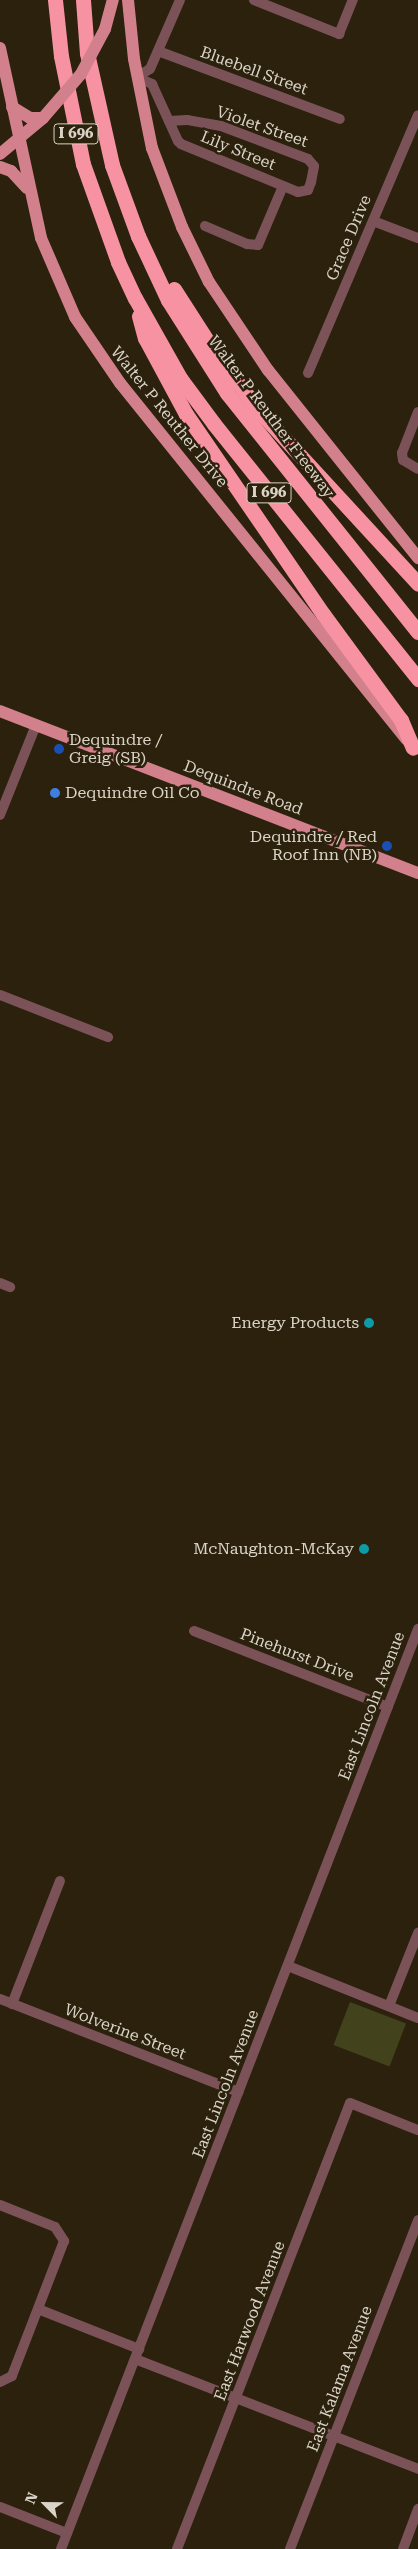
<!DOCTYPE html>
<html>
<head>
<meta charset="utf-8">
<style>
  body { margin:0 }
  #map { position:relative; width:418px; height:2549px; overflow:hidden; background:#2b210d; font-family:"Roboto Serif",serif }
  div>[style] { position:absolute }
  [style*='--x'] { left:calc(var(--x)*1px); top:calc(var(--y)*1px); width:calc(var(--w)*1px); rotate:calc(var(--a)*1deg) }
  .green>* { inset:0; background:#42431c; transform-origin:0 0 }
  .minor>* { height:10px; margin:-5px; padding:0 5px; transform-origin:5px; border-radius:5px; background:#7b5258 }
  .major>* { height:12px; margin:-6px; padding:0 6px; transform-origin:6px; border-radius:6px; background:#d3808d }
  .highway>* { height:15px; margin:-7.5px; padding:0 7.5px; transform-origin:7.5px; border-radius:7.5px; background:#f692a2 }
  .major-bridge>* { height:12px; margin:-6px; padding:0 6px; transform-origin:6px; border-radius:6px; background:#d3808d }
  .dots>* { width:14px; height:14px; translate:-50% -50%; box-sizing:border-box; border:2px solid #2b210d; border-radius:50% }
  span { translate:-50% -50%; white-space:nowrap; text-align:center; line-height:1.15; -webkit-text-stroke:5px #2b210d; paint-order:stroke }
  .shield-label span { padding:1px 4px; background:#2b210d; border:1px solid; border-radius:4px; -webkit-text-stroke-width:0 }
  .shield-label { font-size:15px; color:#dad4c8; font-weight:700 }
  .street-label { font-size:16px; color:#dad4c8 }
  .poi-label { font-size:16px; color:#dad4c8 }
  .left { translate:0 -50%; text-align:left }
  .right { translate:-100% -50%; text-align:right }
  .north { position:absolute; left:20px; top:2479px; width:50px; height:50px; -webkit-text-stroke:4px #2b210d; paint-order:stroke; rotate:293deg; font-size:14px; font-weight:700; line-height:20px; text-align:center; color:#dad4c8 }
  .north::after { content:''; display:block; margin:auto; width:18px; height:22px; background:#dad4c8; clip-path:polygon(50% 0,100% 100%,50% 72%,0 100%) }
</style>
</head>
<body>
<div id="map">
  <div class="green">
    <div style="left:350px;top:2002px;width:60px;height:46px;rotate:21deg"></div>
  </div>
  <div class="minor">
    <div style="--x:254;--y:0;--w:92;--a:21.8"></div>
    <div style="--x:339;--y:34;--w:37;--a:-68"></div>
    <div style="--x:158;--y:51;--w:194;--a:20.5"></div>
    <div style="--x:137;--y:77;--w:17;--a:25"></div>
    <div style="--x:152;--y:84;--w:63;--a:65.5"></div>
    <div style="--x:178;--y:141;--w:4;--a:45"></div>
    <div style="--x:181;--y:144;--w:126;--a:22.3"></div>
    <div style="--x:298;--y:192;--w:10;--a:-11"></div>
    <div style="--x:308;--y:190;--w:9;--a:-69"></div>
    <div style="--x:311;--y:182;--w:16;--a:-79"></div>
    <div style="--x:314;--y:166;--w:9;--a:-131"></div>
    <div style="--x:308;--y:159;--w:93;--a:-159.2"></div>
    <div style="--x:221;--y:126;--w:35;--a:-170"></div>
    <div style="--x:187;--y:120;--w:18;--a:177"></div>
    <div style="--x:137;--y:77;--w:15;--a:-32"></div>
    <div style="--x:150;--y:69;--w:75;--a:-66.5"></div>
    <div style="--x:373;--y:221;--w:48;--a:20.7"></div>
    <div style="--x:205;--y:226;--w:46;--a:23.2"></div>
    <div style="--x:247;--y:244;--w:11;--a:5"></div>
    <div style="--x:258;--y:245;--w:64;--a:-67"></div>
    <div style="--x:308;--y:373;--w:280;--a:-66.9"></div>
    <div style="--x:418;--y:412;--w:44;--a:111.3"></div>
    <div style="--x:402;--y:453;--w:7;--a:82"></div>
    <div style="--x:403;--y:460;--w:17;--a:31"></div>
    <div style="--x:0;--y:815;--w:97;--a:-68.2"></div>
    <div style="--x:0;--y:995;--w:116;--a:21.3"></div>
    <div style="--x:0;--y:1283;--w:11;--a:22"></div>
    <div style="--x:194;--y:1631;--w:208;--a:21.4"></div>
    <div style="--x:288;--y:1966;--w:140;--a:21.8"></div>
    <div style="--x:0;--y:1999;--w:256;--a:21.3"></div>
    <div style="--x:12;--y:2004;--w:132;--a:-68.7"></div>
    <div style="--x:389;--y:2006;--w:79;--a:-68.3"></div>
    <div style="--x:0;--y:2205;--w:59;--a:21.8"></div>
    <div style="--x:55;--y:2227;--w:17;--a:57"></div>
    <div style="--x:64;--y:2241;--w:145;--a:111.1"></div>
    <div style="--x:12;--y:2376;--w:13;--a:153"></div>
    <div style="--x:38;--y:2309;--w:109;--a:21.6"></div>
    <div style="--x:135;--y:2359;--w:304;--a:21.2"></div>
    <div style="--x:0;--y:2507;--w:72;--a:21.2"></div>
    <div style="--x:61;--y:2549;--w:987;--a:-68.79"></div>
    <div style="--x:177;--y:2549;--w:478;--a:-68.8"></div>
    <div style="--x:350;--y:2103;--w:73;--a:21.7"></div>
    <div style="--x:290;--y:2549;--w:353;--a:-68.7"></div>
    <div style="--x:403;--y:2549;--w:43;--a:-69.4"></div>
  </div>
  <div class="major">
    <div style="--x:128;--y:0;--w:59;--a:84.2"></div>
    <div style="--x:134;--y:59;--w:91;--a:78.6"></div>
    <div style="--x:152;--y:148;--w:85;--a:69.2"></div>
    <div style="--x:182;--y:227;--w:61;--a:63.9"></div>
    <div style="--x:209;--y:282;--w:106;--a:56.2"></div>
    <div style="--x:268;--y:370;--w:241;--a:51.4"></div>
    <div style="--x:105;--y:29;--w:30;--a:-75"></div>
    <div style="--x:0;--y:48;--w:194;--a:77.8"></div>
    <div style="--x:41;--y:238;--w:86;--a:66.7"></div>
    <div style="--x:75;--y:317;--w:80;--a:55.7"></div>
    <div style="--x:120;--y:383;--w:457;--a:51.2"></div>
    <div style="--x:12;--y:107;--w:21;--a:31"></div>
    <div style="--x:30;--y:118;--w:13;--a:0"></div>
    <div style="--x:0;--y:154;--w:56;--a:-39.9"></div>
    <div style="--x:0;--y:167;--w:12;--a:20"></div>
    <div style="--x:11;--y:171;--w:23;--a:47"></div>
    <div style="--x:0;--y:711;--w:448;--a:21.2"></div>
  </div>
  <div class="highway">
    <div style="--x:55;--y:0;--w:56;--a:83.9"></div>
    <div style="--x:61;--y:56;--w:110;--a:78.5"></div>
    <div style="--x:83;--y:164;--w:104;--a:70.3"></div>
    <div style="--x:118;--y:262;--w:40;--a:65"></div>
    <div style="--x:135;--y:298;--w:92;--a:60.6"></div>
    <div style="--x:180;--y:378;--w:57;--a:53.5"></div>
    <div style="--x:214;--y:424;--w:327;--a:51.3"></div>
    <div style="--x:83;--y:0;--w:53;--a:85.7"></div>
    <div style="--x:87;--y:53;--w:115;--a:77.4"></div>
    <div style="--x:112;--y:165;--w:76;--a:69.9"></div>
    <div style="--x:138;--y:236;--w:71;--a:64.9"></div>
    <div style="--x:168;--y:300;--w:110;--a:57.6"></div>
    <div style="--x:227;--y:393;--w:306;--a:51.4"></div>
    <div style="--x:174;--y:289;--w:80;--a:57.3"></div>
    <div style="--x:217;--y:356;--w:72;--a:52.3"></div>
    <div style="--x:261;--y:413;--w:232;--a:47.4"></div>
    <div style="--x:139;--y:316;--w:23;--a:75"></div>
    <div style="--x:145;--y:338;--w:86;--a:61.7"></div>
    <div style="--x:186;--y:414;--w:242;--a:55.6"></div>
    <div style="--x:323;--y:614;--w:132;--a:53.7"></div>
    <div style="--x:401;--y:720;--w:30;--a:67"></div>
  </div>
  <div class="major-bridge">
    <div style="--x:43;--y:118;--w:58;--a:-49.2"></div>
    <div style="--x:81;--y:74;--w:51;--a:-61.9"></div>
  </div>
  <div class="dots">
    <div style="left:59px;top:749px;background:#1a4fb4"></div>
    <div style="left:55px;top:793px;background:#3f7fe0"></div>
    <div style="left:387px;top:846px;background:#1a4fb4"></div>
    <div style="left:369px;top:1323px;background:#0f9aa8"></div>
    <div style="left:364px;top:1549px;background:#0f9aa8"></div>
  </div>
  <div class="shield-label">
    <span style="left:76px;top:134px">I 696</span>
    <span style="left:269px;top:493px">I 696</span>
  </div>
  <div class="street-label">
    <span style="left:254px;top:71px;rotate:20deg">Bluebell Street</span>
    <span style="left:262px;top:127px;rotate:19deg">Violet Street</span>
    <span style="left:238px;top:151px;rotate:22deg">Lily Street</span>
    <span style="left:349px;top:238px;rotate:-67deg">Grace Drive</span>
    <span style="left:169px;top:417px;rotate:51deg">Walter P Reuther Drive</span>
    <span style="left:271px;top:417px;rotate:53deg">Walter P Reuther Freeway</span>
    <span style="left:243px;top:788px;rotate:21deg">Dequindre Road</span>
    <span style="left:297px;top:1655px;rotate:21deg">Pinehurst Drive</span>
    <span style="left:372px;top:1706px;rotate:-69deg">East Lincoln Avenue</span>
    <span style="left:125px;top:2032px;rotate:21deg">Wolverine Street</span>
    <span style="left:226px;top:2084px;rotate:-69deg">East Lincoln Avenue</span>
    <span style="left:250px;top:2321px;rotate:-69deg">East Harwood Avenue</span>
    <span style="left:340px;top:2379px;rotate:-69deg">East Kalama Avenue</span>
  </div>
  <div class="poi-label">
    <span class="left" style="left:69px;top:749px">Dequindre /<br>Greig (SB)</span>
    <span class="left" style="left:65px;top:793px">Dequindre Oil Co</span>
    <span class="right" style="left:377px;top:846px">Dequindre / Red<br>Roof Inn (NB)</span>
    <span class="right" style="left:359px;top:1323px">Energy Products</span>
    <span class="right" style="left:354px;top:1549px">McNaughton-McKay</span>
  </div>
  <div class="north">N</div>
</div>
</body>
</html>
